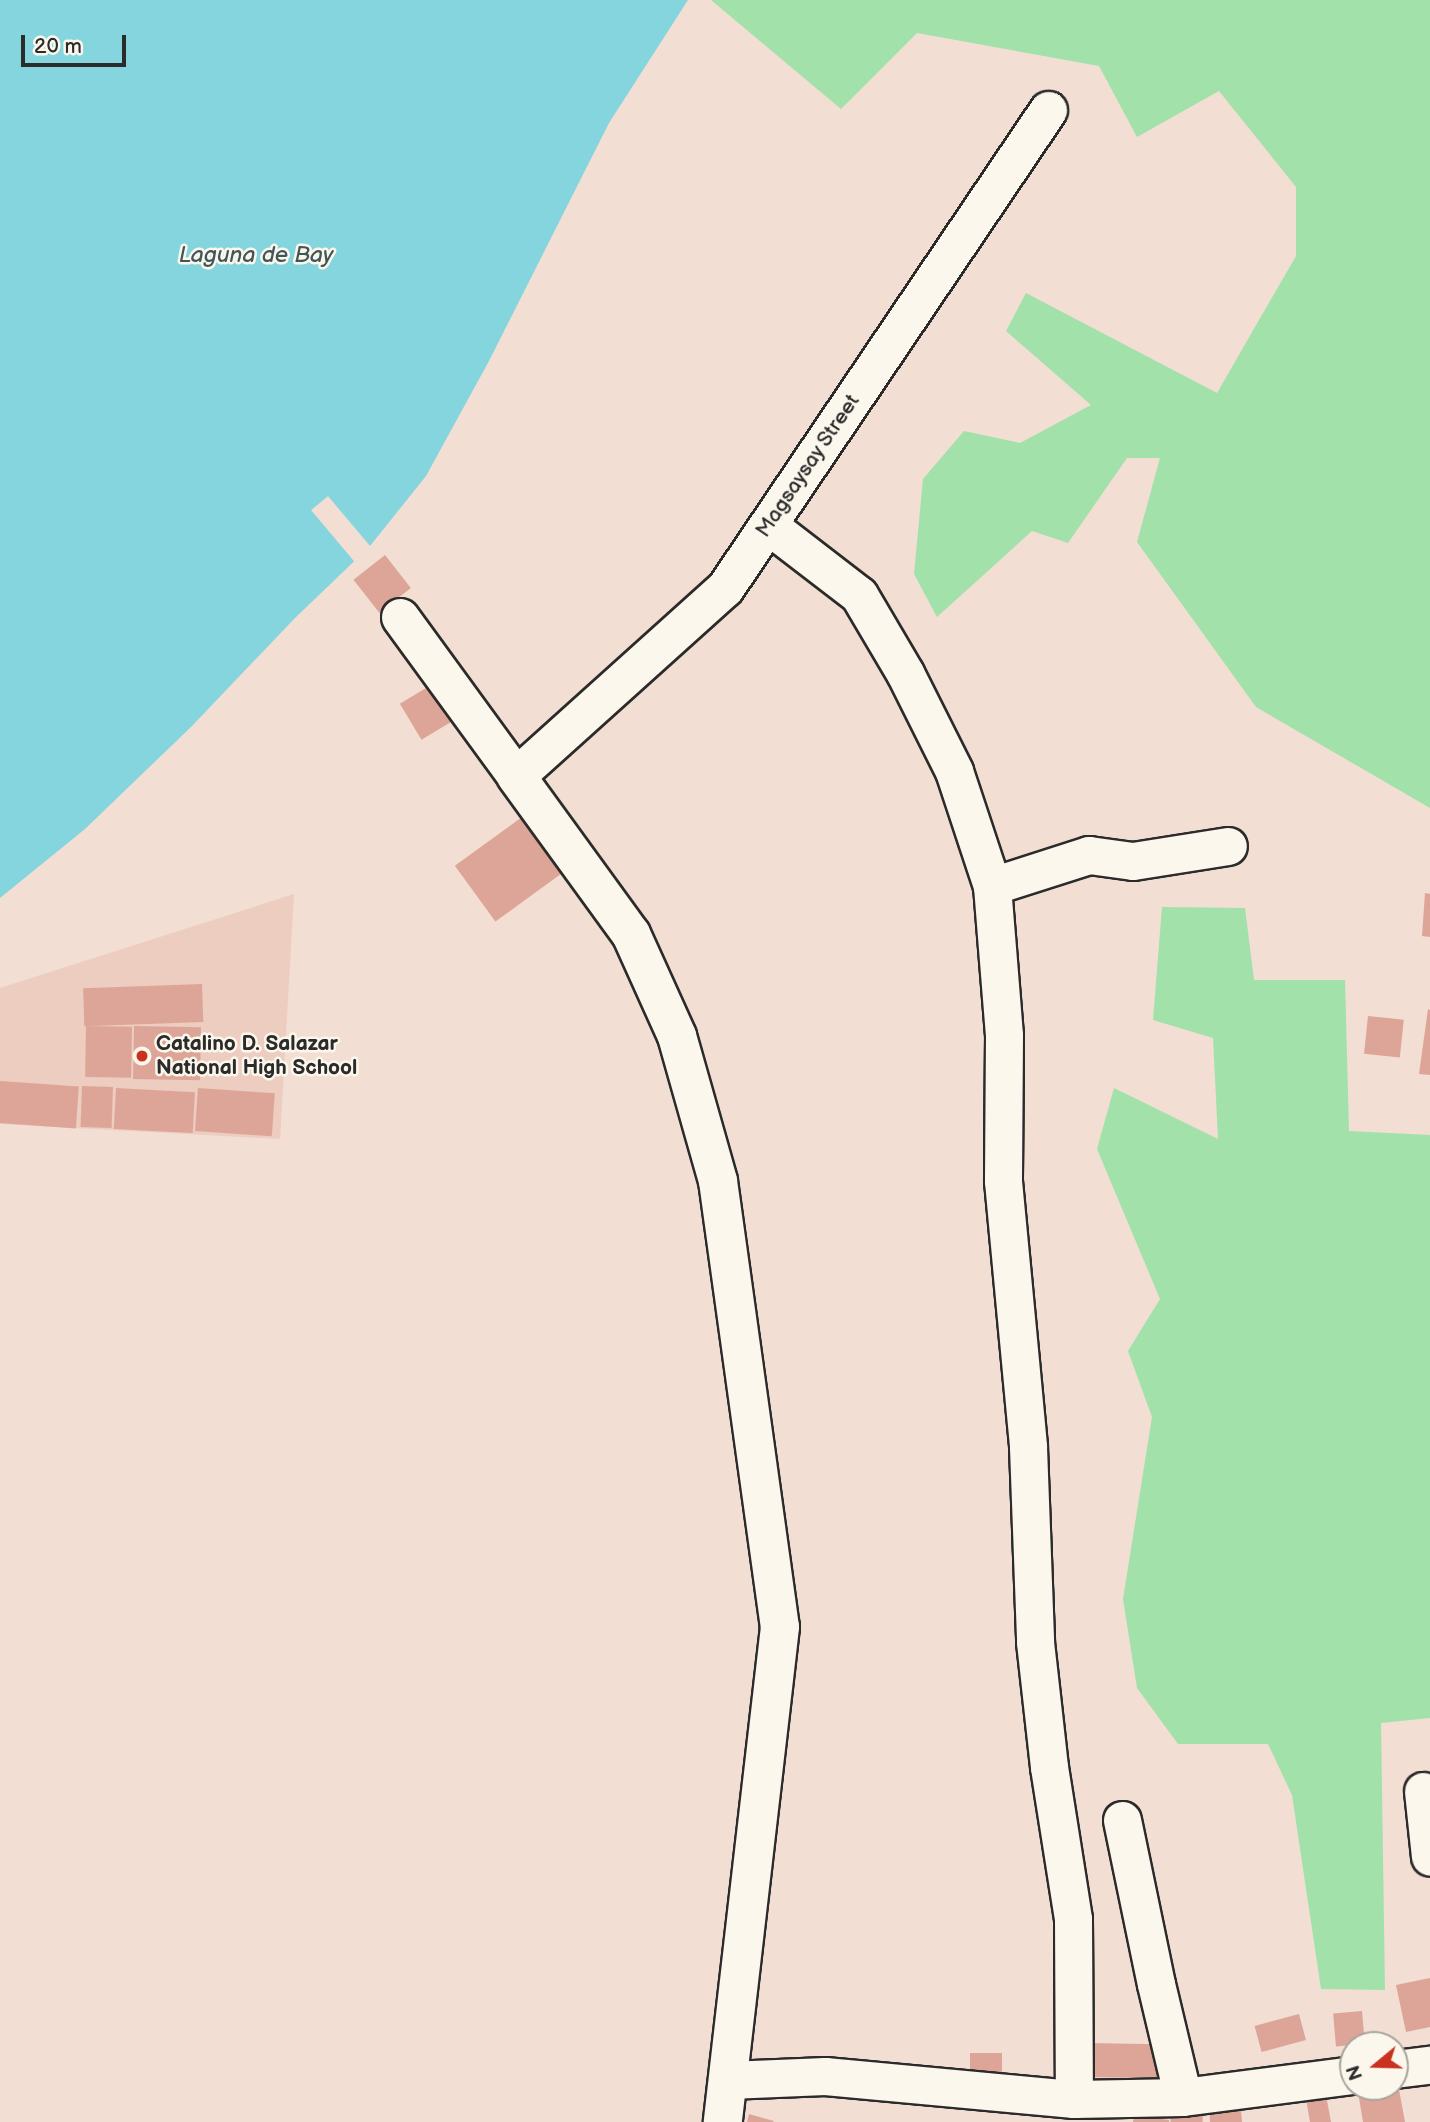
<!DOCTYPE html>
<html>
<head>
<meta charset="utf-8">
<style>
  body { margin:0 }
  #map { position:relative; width:1430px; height:2122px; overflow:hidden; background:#f2ded2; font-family:"Balsamiq Sans",sans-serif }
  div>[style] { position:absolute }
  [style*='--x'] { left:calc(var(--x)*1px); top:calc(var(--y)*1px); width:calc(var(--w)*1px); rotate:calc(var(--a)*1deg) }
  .built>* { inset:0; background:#eccdc0 }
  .green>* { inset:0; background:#a2e1aa }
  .water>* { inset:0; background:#84d5de }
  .pier>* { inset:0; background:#f2ded2; transform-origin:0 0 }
  .building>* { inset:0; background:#dda597; transform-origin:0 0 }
  .roads { filter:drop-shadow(2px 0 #2b2b2b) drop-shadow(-2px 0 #2b2b2b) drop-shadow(0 2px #2b2b2b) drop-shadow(0 -2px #2b2b2b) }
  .minor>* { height:37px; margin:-18.5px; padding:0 18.5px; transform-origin:18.5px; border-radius:18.5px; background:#fbf7ec }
  .tertiary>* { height:38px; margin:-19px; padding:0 19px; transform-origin:19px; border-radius:19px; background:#fbf7ec }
  .dots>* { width:19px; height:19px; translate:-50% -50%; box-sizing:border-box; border:4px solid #fbf7ec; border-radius:50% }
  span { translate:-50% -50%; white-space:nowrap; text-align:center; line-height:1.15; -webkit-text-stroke:5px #fbf7ec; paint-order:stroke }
  .street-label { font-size:21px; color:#2b2b2b }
  .poi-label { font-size:21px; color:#2b2b2b; font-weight:700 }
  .left { translate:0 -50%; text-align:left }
  .water-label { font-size:23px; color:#415658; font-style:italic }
  .north { position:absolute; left:1339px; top:2031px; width:70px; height:70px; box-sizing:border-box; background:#fbf7ec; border:2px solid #a8a59f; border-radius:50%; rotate:251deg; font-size:19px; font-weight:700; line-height:28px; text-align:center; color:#2b2b2b }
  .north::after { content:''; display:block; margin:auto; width:24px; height:32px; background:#c8321e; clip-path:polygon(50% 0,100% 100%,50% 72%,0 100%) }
  .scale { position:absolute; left:21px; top:35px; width:105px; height:32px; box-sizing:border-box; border:4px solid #2b2b2b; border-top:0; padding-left:9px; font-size:21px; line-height:24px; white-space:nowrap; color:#2b2b2b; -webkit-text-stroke:5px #fbf7ec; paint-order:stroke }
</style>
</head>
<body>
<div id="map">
  <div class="built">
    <div style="clip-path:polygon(294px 894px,280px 1139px,0 1124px,0 988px)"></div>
  </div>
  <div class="green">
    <div style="clip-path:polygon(711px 0,1430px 0,1430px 808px,1256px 707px,1137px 542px,1160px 458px,1127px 458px,1068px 543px,1032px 531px,937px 617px,914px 574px,923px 479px,964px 431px,1020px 443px,1091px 405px,1006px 331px,1026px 293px,1217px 393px,1296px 256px,1296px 187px,1219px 91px,1137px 137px,1099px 66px,917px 33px,841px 109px)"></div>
    <div style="clip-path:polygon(1162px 907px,1245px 908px,1254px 980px,1345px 980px,1349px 1131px,1430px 1135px,1430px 1718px,1381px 1723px,1385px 1990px,1321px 1989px,1292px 1795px,1268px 1744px,1178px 1744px,1137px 1688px,1123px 1599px,1152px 1417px,1128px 1351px,1160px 1299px,1097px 1149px,1114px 1088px,1218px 1139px,1213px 1038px,1153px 1020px)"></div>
  </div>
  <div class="water">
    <div style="clip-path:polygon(0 0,688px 0,609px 123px,489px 361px,426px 476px,370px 546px,294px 619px,192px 726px,85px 829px,0 898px)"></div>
  </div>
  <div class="pier">
    <div style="left:328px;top:496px;width:69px;height:22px;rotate:50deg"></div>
  </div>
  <div class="building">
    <div style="left:385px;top:555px;width:42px;height:40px;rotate:52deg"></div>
    <div style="left:441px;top:679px;width:42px;height:48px;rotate:59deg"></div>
    <div style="left:522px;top:817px;width:69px;height:83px;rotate:54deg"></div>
    <div style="clip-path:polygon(1425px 893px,1430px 894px,1430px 937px,1422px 936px)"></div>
    <div style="left:202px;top:984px;width:38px;height:119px;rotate:88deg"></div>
    <div style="clip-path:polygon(1428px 1009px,1430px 1010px,1430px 1075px,1419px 1074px)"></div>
    <div style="left:1368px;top:1016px;width:36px;height:38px;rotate:6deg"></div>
    <div style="left:86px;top:1026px;width:46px;height:51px;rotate:1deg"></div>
    <div style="left:134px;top:1026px;width:67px;height:53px;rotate:1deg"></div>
    <div style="left:0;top:1081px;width:79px;height:42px;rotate:4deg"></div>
    <div style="left:82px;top:1086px;width:31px;height:41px;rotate:2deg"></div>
    <div style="left:116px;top:1088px;width:79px;height:41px;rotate:3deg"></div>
    <div style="left:198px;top:1088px;width:77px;height:43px;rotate:4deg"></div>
    <div style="clip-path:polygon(1430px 1978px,1430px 2027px,1406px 2032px,1396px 1985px)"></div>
    <div style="left:1362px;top:2011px;width:33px;height:29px;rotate:85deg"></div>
    <div style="left:1299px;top:2014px;width:27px;height:46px;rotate:75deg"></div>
    <div style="left:1086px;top:2043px;width:75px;height:34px;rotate:1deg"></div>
    <div style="left:970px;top:2053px;width:32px;height:29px"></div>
    <div style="clip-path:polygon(1398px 2084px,1405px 2122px,1363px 2122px,1358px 2092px)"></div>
    <div style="clip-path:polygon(1325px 2090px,1331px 2122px,1310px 2122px,1305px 2093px)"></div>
    <div style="clip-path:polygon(1240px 2099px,1242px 2122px,1210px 2122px,1209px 2102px)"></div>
    <div style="left:1171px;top:2109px;width:32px;height:13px;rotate:2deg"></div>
    <div style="clip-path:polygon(749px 2114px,774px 2121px,773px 2122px,747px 2122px)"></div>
    <div style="clip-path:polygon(1134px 2115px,1169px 2120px,1169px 2122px,1133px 2122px)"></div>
  </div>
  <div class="roads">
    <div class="minor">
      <div style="--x:768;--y:525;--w:115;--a:37.6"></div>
      <div style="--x:859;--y:595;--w:91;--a:59.5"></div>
      <div style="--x:905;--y:673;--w:110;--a:63.4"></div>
      <div style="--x:954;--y:771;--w:121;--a:71.7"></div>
      <div style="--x:992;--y:886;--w:149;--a:85.4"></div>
      <div style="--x:1004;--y:1035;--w:146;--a:90.4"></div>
      <div style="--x:1003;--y:1181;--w:267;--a:84.6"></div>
      <div style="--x:1028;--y:1447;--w:195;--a:87.9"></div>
      <div style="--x:1035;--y:1642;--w:126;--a:83.6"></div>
      <div style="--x:1049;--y:1767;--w:154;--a:81"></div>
      <div style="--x:1073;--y:1919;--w:180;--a:89.7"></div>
      <div style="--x:400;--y:617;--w:197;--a:53.9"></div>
      <div style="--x:516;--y:776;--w:281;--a:-42"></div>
      <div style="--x:725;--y:588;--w:577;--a:-55.95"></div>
      <div style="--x:992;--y:886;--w:102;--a:-17.7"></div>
      <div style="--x:1089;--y:855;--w:44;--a:7.8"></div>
      <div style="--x:1133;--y:861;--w:96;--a:-9"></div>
      <div style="--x:1423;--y:1791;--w:66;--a:83.9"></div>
      <div style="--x:1122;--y:1820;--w:167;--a:78.3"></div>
      <div style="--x:1156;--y:1984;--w:116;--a:76.6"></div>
      <div style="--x:1395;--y:2069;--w:35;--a:-7"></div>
      <div style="--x:728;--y:2080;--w:97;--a:-2.4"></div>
      <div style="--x:825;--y:2076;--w:250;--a:5.3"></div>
      <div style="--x:1074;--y:2099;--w:109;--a:-1.1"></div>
      <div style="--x:1183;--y:2097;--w:171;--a:-7.4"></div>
    </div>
    <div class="tertiary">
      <div style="--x:516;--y:776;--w:195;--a:54"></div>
      <div style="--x:631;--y:934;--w:112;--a:65.7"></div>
      <div style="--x:677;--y:1036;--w:151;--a:74.2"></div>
      <div style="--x:718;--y:1181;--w:450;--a:82.1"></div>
      <div style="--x:780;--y:1627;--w:498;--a:96.6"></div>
    </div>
  </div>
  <div class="dots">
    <div style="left:142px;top:1056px;background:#c8321e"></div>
  </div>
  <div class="street-label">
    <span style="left:808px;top:466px;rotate:-56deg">Magsaysay Street</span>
  </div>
  <div class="poi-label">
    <span class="left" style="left:156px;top:1056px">Catalino D. Salazar<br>National High School</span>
  </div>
  <div class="water-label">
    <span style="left:256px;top:255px">Laguna de Bay</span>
  </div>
  <div class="north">N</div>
  <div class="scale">20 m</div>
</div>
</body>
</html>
